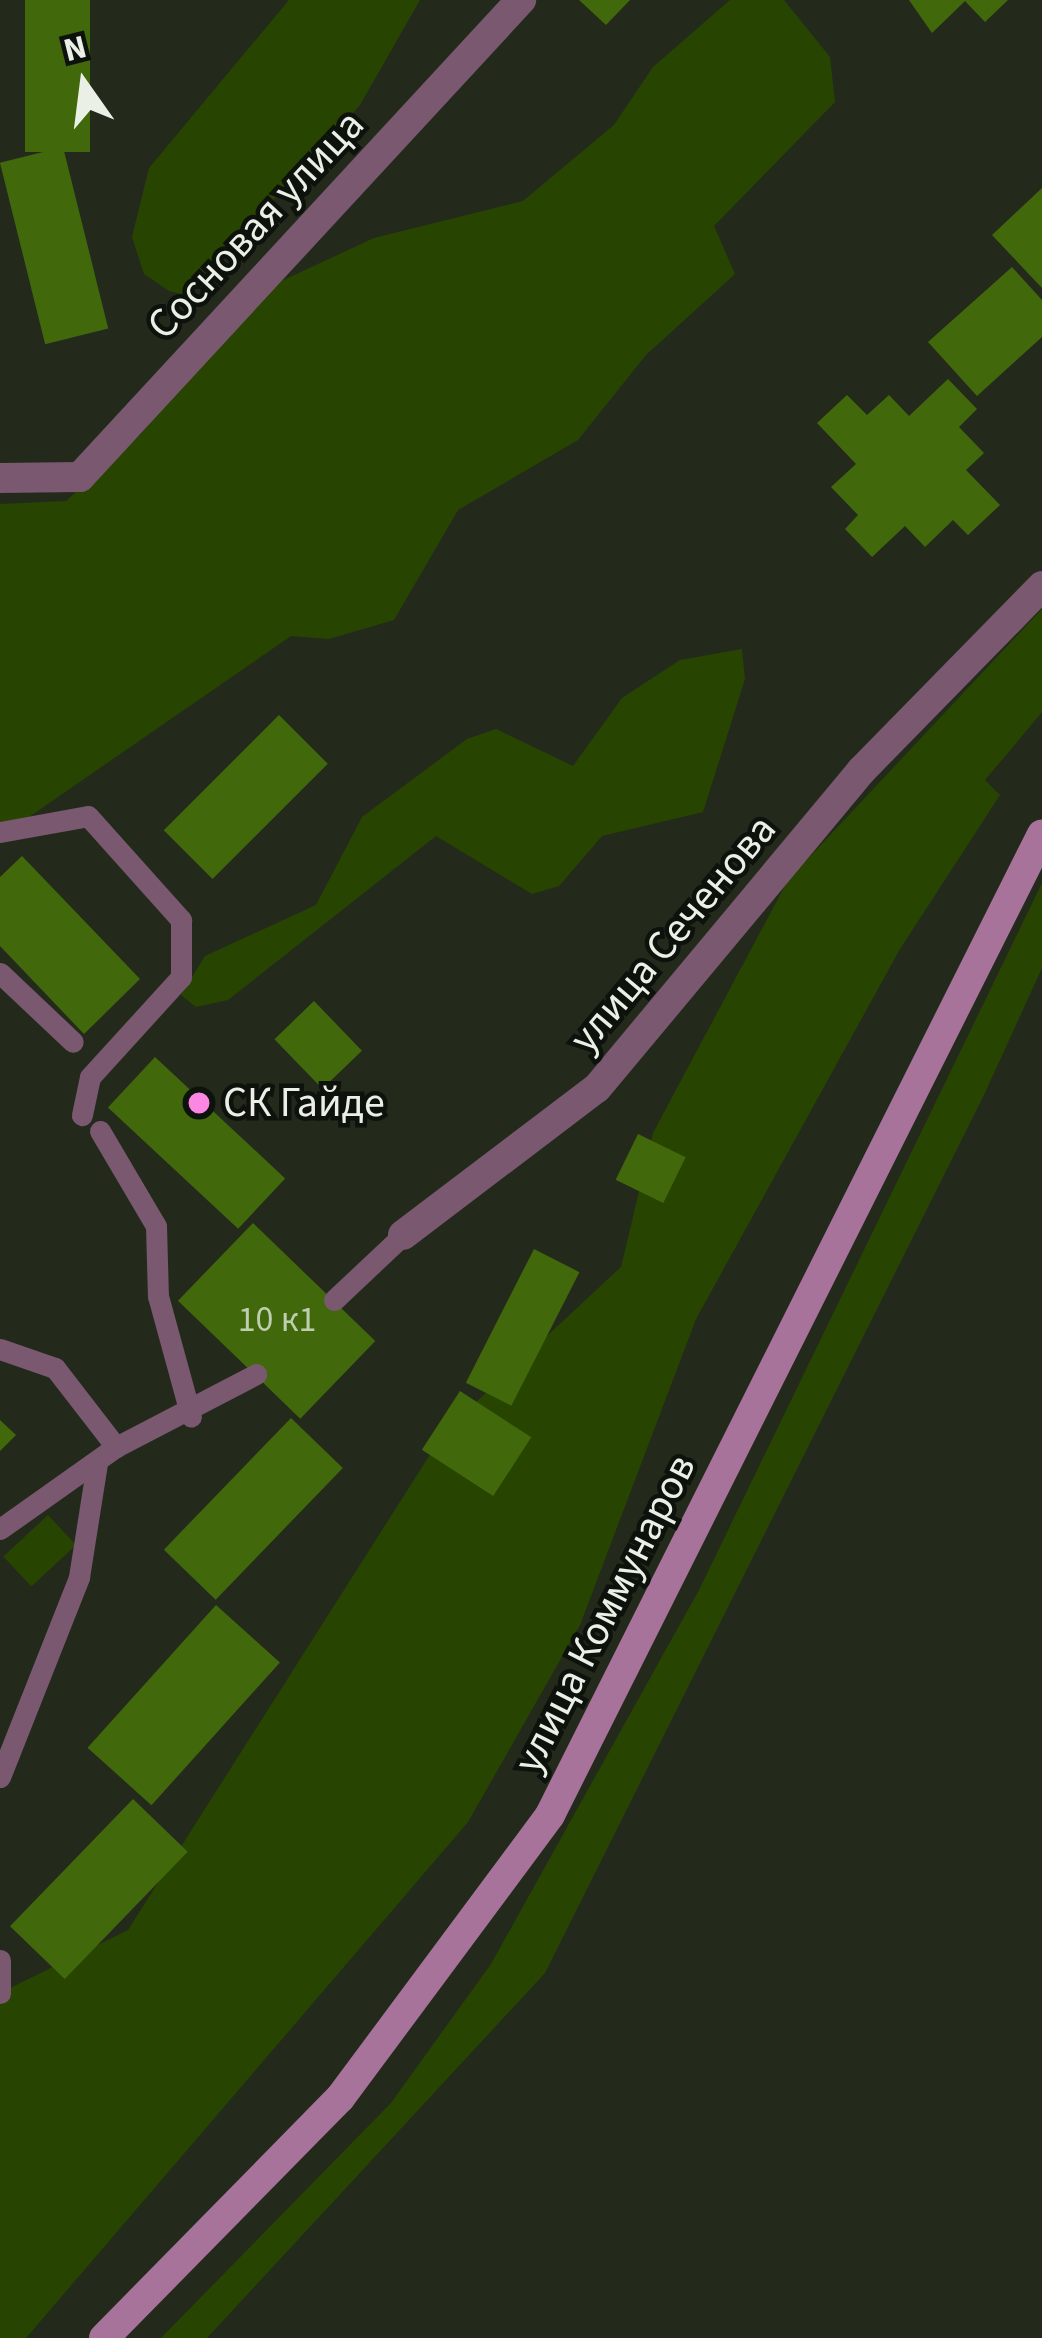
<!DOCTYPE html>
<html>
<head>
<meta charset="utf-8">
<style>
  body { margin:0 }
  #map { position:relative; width:1042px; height:2338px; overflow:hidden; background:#232a1c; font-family:"Source Sans 3",sans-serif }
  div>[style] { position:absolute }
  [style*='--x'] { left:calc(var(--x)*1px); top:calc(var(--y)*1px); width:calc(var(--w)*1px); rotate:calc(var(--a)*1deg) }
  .green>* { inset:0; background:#274500; transform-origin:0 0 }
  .building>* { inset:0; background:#41690b; transform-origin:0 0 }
  .service>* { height:21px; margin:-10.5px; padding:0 10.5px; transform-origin:10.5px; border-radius:10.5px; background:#795870 }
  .minor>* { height:30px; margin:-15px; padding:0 15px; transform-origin:15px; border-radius:15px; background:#795870 }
  .secondary>* { height:30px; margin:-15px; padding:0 15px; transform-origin:15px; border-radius:15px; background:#a7739a }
  .dots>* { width:33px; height:33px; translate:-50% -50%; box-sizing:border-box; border:6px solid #0e120c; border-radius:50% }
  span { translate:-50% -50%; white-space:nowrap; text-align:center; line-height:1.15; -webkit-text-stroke:9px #0e120c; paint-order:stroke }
  .number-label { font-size:36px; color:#c0ceb0 }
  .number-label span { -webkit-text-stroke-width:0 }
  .street-label { font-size:42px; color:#ebf0e7 }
  .poi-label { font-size:42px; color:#ebf0e7 }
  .left { translate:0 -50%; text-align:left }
  .north { position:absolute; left:24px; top:24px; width:120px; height:120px; -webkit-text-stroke:9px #0e120c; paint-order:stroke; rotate:346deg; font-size:33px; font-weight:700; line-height:48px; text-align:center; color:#ebf0e7 }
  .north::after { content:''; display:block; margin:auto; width:42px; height:54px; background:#ebf0e7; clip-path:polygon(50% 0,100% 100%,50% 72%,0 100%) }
</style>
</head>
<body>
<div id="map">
  <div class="green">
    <div style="clip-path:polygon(289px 0,420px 0,360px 105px,186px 295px,169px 291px,144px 274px,132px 237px,149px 168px)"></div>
    <div style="clip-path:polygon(730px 0,784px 0,830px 57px,835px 102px,714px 226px,735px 274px,646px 355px,578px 440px,458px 510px,394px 620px,329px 639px,291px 636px,0 837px,0 504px,66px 501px,140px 435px,262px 290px,374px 238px,523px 201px,614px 125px,653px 67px)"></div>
    <div style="clip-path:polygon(1042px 609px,1042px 712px,985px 780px,1000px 795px,900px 949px,696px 1319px,580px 1625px,468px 1822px,26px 2338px,0 2338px,0 1993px,128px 1930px,445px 1431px,621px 1267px,653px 1133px,788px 880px)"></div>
    <div style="clip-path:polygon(742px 649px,745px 679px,703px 812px,602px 836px,559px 886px,532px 894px,436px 836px,228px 1000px,196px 1007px,181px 995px,205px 956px,316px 905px,362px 817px,467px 739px,496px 729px,573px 766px,622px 698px,680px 660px)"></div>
    <div style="clip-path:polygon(1042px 883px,1042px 968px,983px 1097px,545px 1973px,207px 2338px,161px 2338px,391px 2103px,491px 1964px,699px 1590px)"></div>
    <div style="left:48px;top:1515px;width:41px;height:61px;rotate:47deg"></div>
  </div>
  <div class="building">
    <div style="left:25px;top:0;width:65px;height:152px"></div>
    <div style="clip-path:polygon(579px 0,630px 0,606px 25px)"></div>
    <div style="clip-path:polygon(909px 0,1008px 0,985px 22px,965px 1px,932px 33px)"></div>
    <div style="left:63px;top:147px;width:187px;height:65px;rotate:76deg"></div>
    <div style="clip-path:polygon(1042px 188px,1042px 288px,992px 235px)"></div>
    <div style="clip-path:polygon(1012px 267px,1042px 300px,1042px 337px,977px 396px,928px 342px)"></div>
    <div style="clip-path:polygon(948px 379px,977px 409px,959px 427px,984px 453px,966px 470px,1000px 505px,968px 535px,953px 520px,925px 547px,905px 526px,872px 557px,845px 529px,858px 515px,831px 487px,856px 464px,817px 423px,847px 395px,867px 415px,889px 395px,909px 416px)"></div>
    <div style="left:279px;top:715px;width:69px;height:163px;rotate:45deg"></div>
    <div style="clip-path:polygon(22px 856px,140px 979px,84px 1034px,0 946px,0 877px)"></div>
    <div style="left:314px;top:1001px;width:69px;height:55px;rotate:46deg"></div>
    <div style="left:155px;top:1057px;width:178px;height:69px;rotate:43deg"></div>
    <div style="left:638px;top:1134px;width:53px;height:51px;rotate:26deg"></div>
    <div style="left:253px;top:1223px;width:170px;height:108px;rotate:44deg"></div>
    <div style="left:534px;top:1249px;width:51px;height:150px;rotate:27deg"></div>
    <div style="left:460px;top:1391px;width:85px;height:70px;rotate:33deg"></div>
    <div style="left:291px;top:1418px;width:72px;height:183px;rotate:44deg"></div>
    <div style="clip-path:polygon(0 1420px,16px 1435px,0 1451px)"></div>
    <div style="left:216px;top:1605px;width:86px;height:192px;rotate:42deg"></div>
    <div style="left:133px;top:1799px;width:76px;height:177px;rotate:44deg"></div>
  </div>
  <div class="service">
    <div style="--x:0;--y:832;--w:89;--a:-10.3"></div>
    <div style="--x:88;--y:816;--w:140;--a:48.2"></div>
    <div style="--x:181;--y:920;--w:57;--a:90"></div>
    <div style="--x:181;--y:977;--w:135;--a:132.3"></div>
    <div style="--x:90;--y:1077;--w:39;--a:102"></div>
    <div style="--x:0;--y:973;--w:100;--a:43.4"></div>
    <div style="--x:100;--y:1131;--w:110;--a:59.5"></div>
    <div style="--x:156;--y:1226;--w:70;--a:88.4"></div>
    <div style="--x:158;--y:1296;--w:125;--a:74.7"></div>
    <div style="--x:334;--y:1300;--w:95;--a:-43.3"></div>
    <div style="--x:0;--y:1349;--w:58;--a:19.1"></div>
    <div style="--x:55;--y:1368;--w:100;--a:52.3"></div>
    <div style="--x:0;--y:1529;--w:142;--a:-35.3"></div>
    <div style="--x:116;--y:1447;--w:158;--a:-27.5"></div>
    <div style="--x:0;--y:1777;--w:215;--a:-68.4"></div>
    <div style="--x:79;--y:1577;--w:115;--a:-81"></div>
    <div style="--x:0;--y:1960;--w:33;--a:90"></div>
  </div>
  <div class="minor">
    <div style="--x:0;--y:478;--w:80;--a:-0.7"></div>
    <div style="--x:80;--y:477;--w:650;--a:-47.25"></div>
    <div style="--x:403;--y:1235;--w:243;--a:-37.2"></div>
    <div style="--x:597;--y:1088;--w:413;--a:-50.2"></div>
    <div style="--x:861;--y:771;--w:259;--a:-45.6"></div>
  </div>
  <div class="secondary">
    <div style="--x:104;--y:2338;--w:337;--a:-45.5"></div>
    <div style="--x:340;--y:2098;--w:352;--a:-53.4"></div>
    <div style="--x:550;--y:1815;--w:1097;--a:-63.36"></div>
  </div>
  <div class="dots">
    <div style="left:199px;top:1103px;background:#fd86e2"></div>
  </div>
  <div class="number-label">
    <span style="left:277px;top:1320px">10 к1</span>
  </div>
  <div class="street-label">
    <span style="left:256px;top:225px;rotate:-47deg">Сосновая улица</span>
    <span style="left:673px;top:934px;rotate:-50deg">улица Сеченова</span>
    <span style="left:605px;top:1614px;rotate:-63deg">улица Коммунаров</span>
  </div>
  <div class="poi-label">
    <span class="left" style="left:223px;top:1103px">СК Гайде</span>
  </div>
  <div class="north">N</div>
</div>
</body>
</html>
